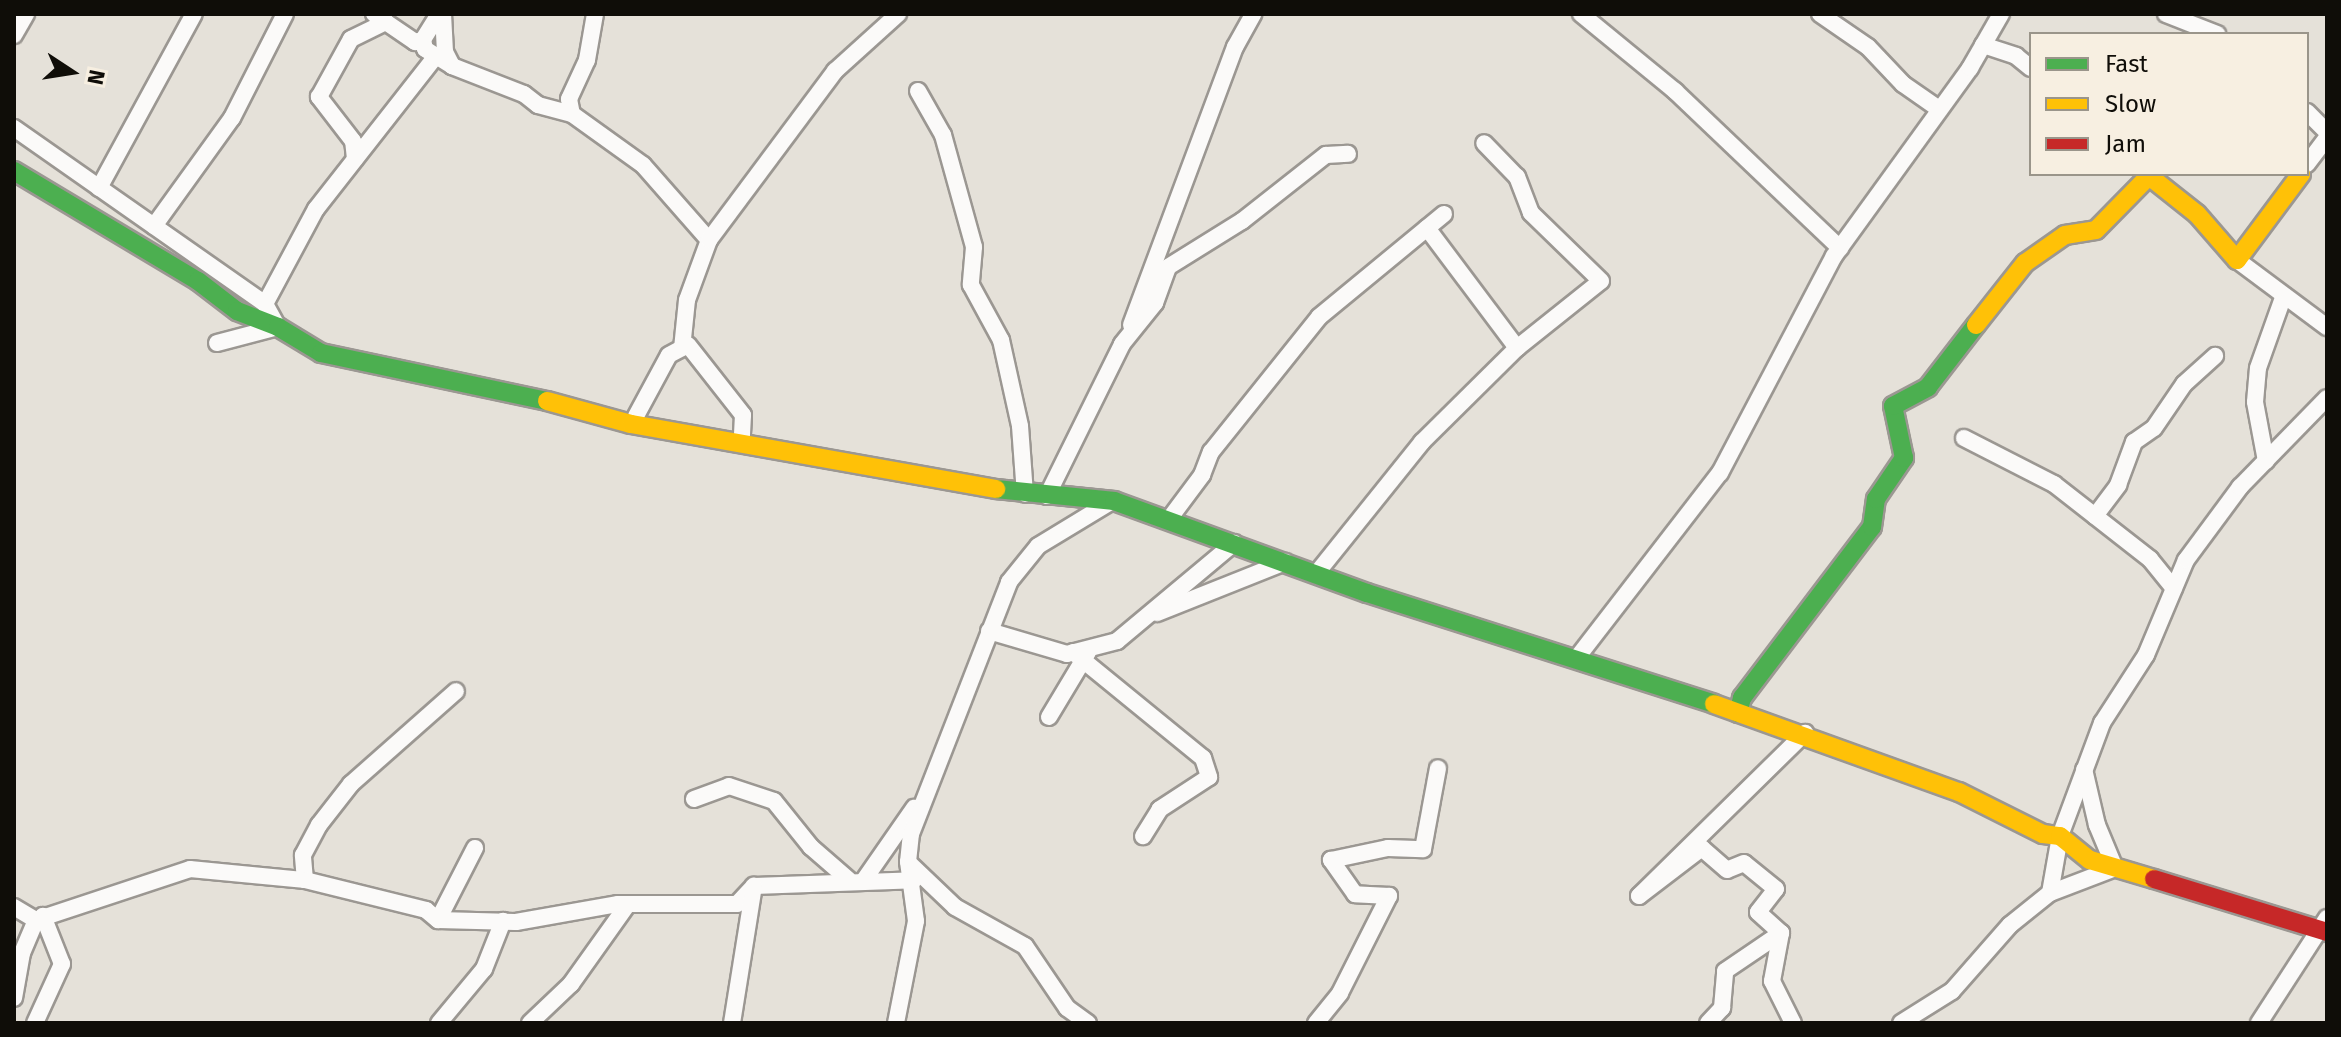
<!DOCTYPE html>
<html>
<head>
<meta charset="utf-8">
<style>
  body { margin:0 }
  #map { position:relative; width:2341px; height:1037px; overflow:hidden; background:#e5e1d9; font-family:"Fira Sans",sans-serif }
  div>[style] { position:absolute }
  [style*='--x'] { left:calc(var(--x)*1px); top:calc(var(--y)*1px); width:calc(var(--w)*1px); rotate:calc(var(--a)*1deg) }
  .roads { filter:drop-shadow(2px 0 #9b9792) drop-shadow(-2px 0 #9b9792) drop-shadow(0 2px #9b9792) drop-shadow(0 -2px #9b9792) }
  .street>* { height:16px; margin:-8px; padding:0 8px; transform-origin:8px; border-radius:8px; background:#fbfaf9 }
  .fast>* { height:18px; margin:-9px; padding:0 9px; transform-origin:9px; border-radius:9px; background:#4caf50 }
  .slow>* { height:18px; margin:-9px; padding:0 9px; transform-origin:9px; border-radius:9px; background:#ffc107 }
  .jam>* { height:18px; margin:-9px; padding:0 9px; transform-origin:9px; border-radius:9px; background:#c62828 }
  span { translate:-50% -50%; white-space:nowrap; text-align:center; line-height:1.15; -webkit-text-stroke:6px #f7efe1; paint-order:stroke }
  .frame { position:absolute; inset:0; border:16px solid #0f0d08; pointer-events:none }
  .legend { position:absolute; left:2029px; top:32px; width:280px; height:144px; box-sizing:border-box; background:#f7efe1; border:2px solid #9a958a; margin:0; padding:10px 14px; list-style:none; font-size:24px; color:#0f0d08 }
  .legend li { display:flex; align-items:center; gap:16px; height:40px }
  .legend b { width:40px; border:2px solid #9a958a }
  .north { position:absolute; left:32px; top:32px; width:80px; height:80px; -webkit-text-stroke:6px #f7efe1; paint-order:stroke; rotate:102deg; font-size:22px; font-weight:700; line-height:32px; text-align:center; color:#0f0d08 }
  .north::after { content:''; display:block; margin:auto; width:28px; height:36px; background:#0f0d08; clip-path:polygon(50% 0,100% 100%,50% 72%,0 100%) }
</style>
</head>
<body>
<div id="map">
  <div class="roads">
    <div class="street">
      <div style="--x:374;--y:14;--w:50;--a:34.3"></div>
      <div style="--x:415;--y:42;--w:8;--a:-14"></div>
      <div style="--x:439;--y:14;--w:31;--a:122"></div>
      <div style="--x:423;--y:40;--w:9;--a:77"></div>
      <div style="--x:425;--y:49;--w:32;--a:32"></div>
      <div style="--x:452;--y:66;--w:77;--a:21.3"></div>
      <div style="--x:524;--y:94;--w:18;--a:38"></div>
      <div style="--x:538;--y:105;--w:35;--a:15"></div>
      <div style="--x:443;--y:14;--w:38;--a:87"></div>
      <div style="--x:445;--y:52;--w:16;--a:63"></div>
      <div style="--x:595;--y:14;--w:47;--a:99.9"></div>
      <div style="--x:587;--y:60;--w:43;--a:114.8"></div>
      <div style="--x:569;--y:99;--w:15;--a:79"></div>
      <div style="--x:572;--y:114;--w:87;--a:35.7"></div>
      <div style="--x:643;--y:165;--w:100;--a:48.7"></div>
      <div style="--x:709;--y:240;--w:64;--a:110.1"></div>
      <div style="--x:687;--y:300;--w:48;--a:95.9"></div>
      <div style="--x:1581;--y:14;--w:122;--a:39.3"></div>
      <div style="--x:1675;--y:91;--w:228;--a:43.6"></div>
      <div style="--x:1820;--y:14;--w:58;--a:34.5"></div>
      <div style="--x:1868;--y:47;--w:51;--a:46.6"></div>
      <div style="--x:1903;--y:84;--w:44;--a:34.8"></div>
      <div style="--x:2166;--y:14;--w:55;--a:21.4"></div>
      <div style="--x:14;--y:35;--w:24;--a:-60"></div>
      <div style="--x:1983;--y:45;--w:35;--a:18"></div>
      <div style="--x:2016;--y:56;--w:19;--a:39"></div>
      <div style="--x:918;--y:91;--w:51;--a:60.4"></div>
      <div style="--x:943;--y:135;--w:116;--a:74.5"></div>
      <div style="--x:974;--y:247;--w:38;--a:95"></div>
      <div style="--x:971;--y:285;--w:63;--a:61.4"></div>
      <div style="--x:1001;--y:340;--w:88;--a:77.5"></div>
      <div style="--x:1020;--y:426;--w:68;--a:85.8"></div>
      <div style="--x:2307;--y:112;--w:28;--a:45"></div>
      <div style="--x:14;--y:128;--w:307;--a:35"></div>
      <div style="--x:265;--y:304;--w:26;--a:61"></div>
      <div style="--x:278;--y:327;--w:63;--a:165.3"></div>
      <div style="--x:355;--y:159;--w:18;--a:-96"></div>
      <div style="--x:353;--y:141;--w:56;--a:-127.7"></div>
      <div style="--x:319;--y:97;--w:66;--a:-61.1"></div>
      <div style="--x:351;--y:39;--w:39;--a:-26"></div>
      <div style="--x:2307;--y:164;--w:34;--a:-53"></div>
      <div style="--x:99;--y:188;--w:198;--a:-61.4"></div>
      <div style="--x:154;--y:226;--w:133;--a:-54.2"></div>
      <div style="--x:232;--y:118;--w:117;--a:-63"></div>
      <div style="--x:1427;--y:228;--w:150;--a:53.1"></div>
      <div style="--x:709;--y:240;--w:211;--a:-53.3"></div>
      <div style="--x:835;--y:71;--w:85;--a:-42.1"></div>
      <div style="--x:2237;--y:260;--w:112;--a:36.7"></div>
      <div style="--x:265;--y:304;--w:108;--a:-61.8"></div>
      <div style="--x:316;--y:209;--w:194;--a:-51.9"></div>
      <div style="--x:1131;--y:325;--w:297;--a:-69.5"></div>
      <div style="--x:1235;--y:47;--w:38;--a:-61"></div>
      <div style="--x:636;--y:416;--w:69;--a:-61.6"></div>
      <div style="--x:669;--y:355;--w:21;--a:-28"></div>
      <div style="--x:688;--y:345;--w:89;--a:51.8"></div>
      <div style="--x:743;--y:415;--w:20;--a:93"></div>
      <div style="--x:1964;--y:438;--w:101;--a:27.1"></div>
      <div style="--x:2054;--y:484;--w:122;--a:38"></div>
      <div style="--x:2150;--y:559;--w:38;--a:51"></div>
      <div style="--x:2266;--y:461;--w:60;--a:-100.6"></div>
      <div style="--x:2255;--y:402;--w:34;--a:-85"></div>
      <div style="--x:2258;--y:368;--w:77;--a:-70.4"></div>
      <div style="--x:1047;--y:496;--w:169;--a:-63.7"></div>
      <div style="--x:1122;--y:344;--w:53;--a:-51.2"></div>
      <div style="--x:1155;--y:303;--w:38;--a:-70"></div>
      <div style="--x:1168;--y:267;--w:87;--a:-31.9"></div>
      <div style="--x:1242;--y:221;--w:107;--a:-38.2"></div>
      <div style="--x:1326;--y:155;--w:22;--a:-3"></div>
      <div style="--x:2095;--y:516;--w:39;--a:-53"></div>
      <div style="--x:2118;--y:485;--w:46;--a:-69.6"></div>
      <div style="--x:2134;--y:442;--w:24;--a:-35"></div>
      <div style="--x:2154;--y:428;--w:53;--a:-55.7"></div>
      <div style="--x:2184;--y:384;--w:42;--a:-42.1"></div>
      <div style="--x:1170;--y:518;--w:54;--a:-53.3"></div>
      <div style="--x:1202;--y:475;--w:25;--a:-69"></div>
      <div style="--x:1211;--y:452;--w:173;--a:-51.3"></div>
      <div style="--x:1319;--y:317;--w:162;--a:-39.5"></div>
      <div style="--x:1316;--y:574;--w:169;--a:-51.2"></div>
      <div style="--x:1422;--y:442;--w:134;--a:-44.7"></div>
      <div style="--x:1517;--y:348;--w:107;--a:-38.6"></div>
      <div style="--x:1601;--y:281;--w:98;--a:-135.8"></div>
      <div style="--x:1531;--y:213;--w:39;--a:-111"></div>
      <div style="--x:1517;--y:177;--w:47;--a:-134.1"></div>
      <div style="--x:1157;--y:613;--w:138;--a:-21.7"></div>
      <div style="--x:989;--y:631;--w:81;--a:16.4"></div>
      <div style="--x:1067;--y:654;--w:52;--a:-14.6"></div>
      <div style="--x:1117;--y:641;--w:153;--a:-39.9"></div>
      <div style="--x:1073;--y:652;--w:168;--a:39.2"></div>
      <div style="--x:1203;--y:758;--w:20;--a:72"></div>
      <div style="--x:1209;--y:777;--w:59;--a:146.9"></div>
      <div style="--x:1160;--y:809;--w:32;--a:122"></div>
      <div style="--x:1576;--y:659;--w:235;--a:-52.3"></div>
      <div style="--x:1720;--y:473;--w:245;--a:-62.3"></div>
      <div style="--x:1834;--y:256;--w:232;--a:-54.1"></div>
      <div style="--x:1970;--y:68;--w:62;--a:-60.1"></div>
      <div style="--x:1049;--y:717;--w:76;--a:-59"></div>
      <div style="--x:694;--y:799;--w:37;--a:-20"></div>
      <div style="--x:729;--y:786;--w:47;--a:18.4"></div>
      <div style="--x:774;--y:801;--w:59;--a:51.2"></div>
      <div style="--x:811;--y:847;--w:50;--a:41"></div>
      <div style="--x:910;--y:864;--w:62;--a:43.7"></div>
      <div style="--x:955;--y:907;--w:80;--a:29.1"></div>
      <div style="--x:1025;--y:946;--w:75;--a:55.9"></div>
      <div style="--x:1067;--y:1008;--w:26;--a:36"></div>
      <div style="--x:305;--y:880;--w:25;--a:-95"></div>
      <div style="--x:303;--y:855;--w:34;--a:-62"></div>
      <div style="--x:319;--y:825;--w:52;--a:-52"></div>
      <div style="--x:351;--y:784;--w:140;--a:-41.5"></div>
      <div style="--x:864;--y:880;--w:88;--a:-55.2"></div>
      <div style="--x:2050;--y:893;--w:58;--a:-80"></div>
      <div style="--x:2060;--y:836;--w:121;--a:-69.6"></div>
      <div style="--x:2102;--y:723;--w:81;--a:-57.1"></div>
      <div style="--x:2146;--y:655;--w:103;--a:-67.2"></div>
      <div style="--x:2186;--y:560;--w:91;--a:-53.5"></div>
      <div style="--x:2240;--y:487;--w:124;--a:-45.7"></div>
      <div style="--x:14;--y:907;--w:26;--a:31"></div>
      <div style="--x:36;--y:920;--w:162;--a:-18.3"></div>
      <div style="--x:190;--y:869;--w:116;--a:5.5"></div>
      <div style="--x:305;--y:880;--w:125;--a:13.9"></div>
      <div style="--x:426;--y:910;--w:16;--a:40"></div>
      <div style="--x:438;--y:920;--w:78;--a:1.5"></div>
      <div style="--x:516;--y:922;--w:104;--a:-10"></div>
      <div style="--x:618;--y:904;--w:119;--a:0"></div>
      <div style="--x:737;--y:904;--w:25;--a:-47"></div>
      <div style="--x:754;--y:886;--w:160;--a:-2.1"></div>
      <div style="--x:438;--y:920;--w:81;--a:-62.8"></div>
      <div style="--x:14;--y:998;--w:46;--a:-79.9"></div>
      <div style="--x:22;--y:953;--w:36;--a:-67"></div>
      <div style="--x:35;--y:1023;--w:65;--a:-65.4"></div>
      <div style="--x:62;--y:964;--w:52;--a:-111.6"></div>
      <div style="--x:439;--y:1023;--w:70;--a:-50.2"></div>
      <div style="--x:484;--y:969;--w:52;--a:-68.4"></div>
      <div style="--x:530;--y:1023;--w:57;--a:-43.6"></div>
      <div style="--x:571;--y:984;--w:98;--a:-54.5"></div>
      <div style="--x:732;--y:1023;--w:139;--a:-80.9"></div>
      <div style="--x:896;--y:1023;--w:104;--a:-78.9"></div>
      <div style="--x:916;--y:921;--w:60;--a:-97.7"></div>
      <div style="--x:908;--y:862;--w:28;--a:-84"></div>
      <div style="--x:911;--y:834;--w:270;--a:-68.7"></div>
      <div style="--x:1009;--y:582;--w:46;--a:-51.1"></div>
      <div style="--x:1038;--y:546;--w:87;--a:-31.3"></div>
      <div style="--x:1316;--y:1023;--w:38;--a:-51"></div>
      <div style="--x:1340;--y:993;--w:109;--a:-63.2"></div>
      <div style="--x:1389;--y:896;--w:34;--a:-177"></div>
      <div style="--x:1355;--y:894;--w:42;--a:-125.2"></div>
      <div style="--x:1331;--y:860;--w:58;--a:-11.9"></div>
      <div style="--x:1388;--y:848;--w:35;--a:2"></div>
      <div style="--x:1423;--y:849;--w:82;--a:-79.5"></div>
      <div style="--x:1708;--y:1023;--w:21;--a:-47"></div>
      <div style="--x:1722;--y:1008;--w:37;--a:-85"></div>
      <div style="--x:1725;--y:971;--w:68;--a:-34.2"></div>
      <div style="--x:1793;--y:1023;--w:47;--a:-116.6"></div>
      <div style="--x:1772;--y:981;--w:49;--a:-79.4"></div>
      <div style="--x:1781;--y:933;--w:31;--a:-138"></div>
      <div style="--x:1758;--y:912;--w:29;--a:-52"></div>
      <div style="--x:1776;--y:889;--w:41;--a:-140.9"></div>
      <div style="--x:1744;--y:863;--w:18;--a:158"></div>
      <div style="--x:1727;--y:870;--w:33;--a:-139"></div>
      <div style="--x:1702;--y:848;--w:79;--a:142.7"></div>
      <div style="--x:1639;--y:896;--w:233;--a:-44.5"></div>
      <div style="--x:1901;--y:1023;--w:60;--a:-32.1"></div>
      <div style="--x:1952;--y:991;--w:88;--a:-48.7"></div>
      <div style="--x:2010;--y:925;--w:51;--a:-38.7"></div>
      <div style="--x:2050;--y:893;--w:70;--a:-21"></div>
      <div style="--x:2115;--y:868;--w:47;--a:-112.7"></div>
      <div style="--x:2097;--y:825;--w:57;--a:-103.1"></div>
      <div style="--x:2259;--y:1023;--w:125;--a:-57.1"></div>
    </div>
    <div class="fast">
      <div style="--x:14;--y:171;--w:214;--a:30.9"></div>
      <div style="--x:198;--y:281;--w:49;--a:37.6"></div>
      <div style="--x:237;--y:311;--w:44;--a:21.3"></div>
      <div style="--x:278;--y:327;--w:50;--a:31.2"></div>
      <div style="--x:321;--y:353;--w:231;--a:12"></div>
      <div style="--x:996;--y:489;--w:119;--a:5.8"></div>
      <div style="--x:1114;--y:501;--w:269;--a:20"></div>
      <div style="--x:1367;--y:593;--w:364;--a:17.7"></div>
      <div style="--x:1738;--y:713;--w:16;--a:-75"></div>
      <div style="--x:1742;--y:698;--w:215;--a:-52.8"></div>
      <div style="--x:1872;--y:527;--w:28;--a:-82"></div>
      <div style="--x:1876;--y:499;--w:50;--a:-55.7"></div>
      <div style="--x:1904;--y:458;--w:53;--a:-101.9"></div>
      <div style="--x:1893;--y:406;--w:40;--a:-28"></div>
      <div style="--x:1928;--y:387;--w:78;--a:-52.3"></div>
    </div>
    <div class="slow">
      <div style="--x:1976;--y:325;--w:79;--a:-51.7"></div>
      <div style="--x:2025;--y:263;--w:49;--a:-35"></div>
      <div style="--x:2065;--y:235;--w:31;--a:-9"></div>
      <div style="--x:2096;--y:230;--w:76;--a:-45.5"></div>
      <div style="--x:2149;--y:176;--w:61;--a:38.4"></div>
      <div style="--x:2197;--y:214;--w:61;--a:49"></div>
      <div style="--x:2237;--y:260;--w:107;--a:-53.3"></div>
      <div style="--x:547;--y:401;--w:87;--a:15.3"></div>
      <div style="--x:631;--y:424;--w:371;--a:10.1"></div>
      <div style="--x:1714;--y:704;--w:260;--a:19.8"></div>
      <div style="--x:1959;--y:792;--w:94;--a:26.6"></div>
      <div style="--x:2043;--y:834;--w:17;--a:7"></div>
      <div style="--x:2060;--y:836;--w:38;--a:39"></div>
      <div style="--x:2090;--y:860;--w:67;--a:16.5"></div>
    </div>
    <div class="jam">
      <div style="--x:2154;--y:879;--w:181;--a:17"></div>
    </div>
  </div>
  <div class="frame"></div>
  <ul class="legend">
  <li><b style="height:10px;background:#4caf50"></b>Fast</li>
  <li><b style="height:10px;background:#ffc107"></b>Slow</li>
  <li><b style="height:10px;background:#c62828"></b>Jam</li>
  </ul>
  <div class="north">N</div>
</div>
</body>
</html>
